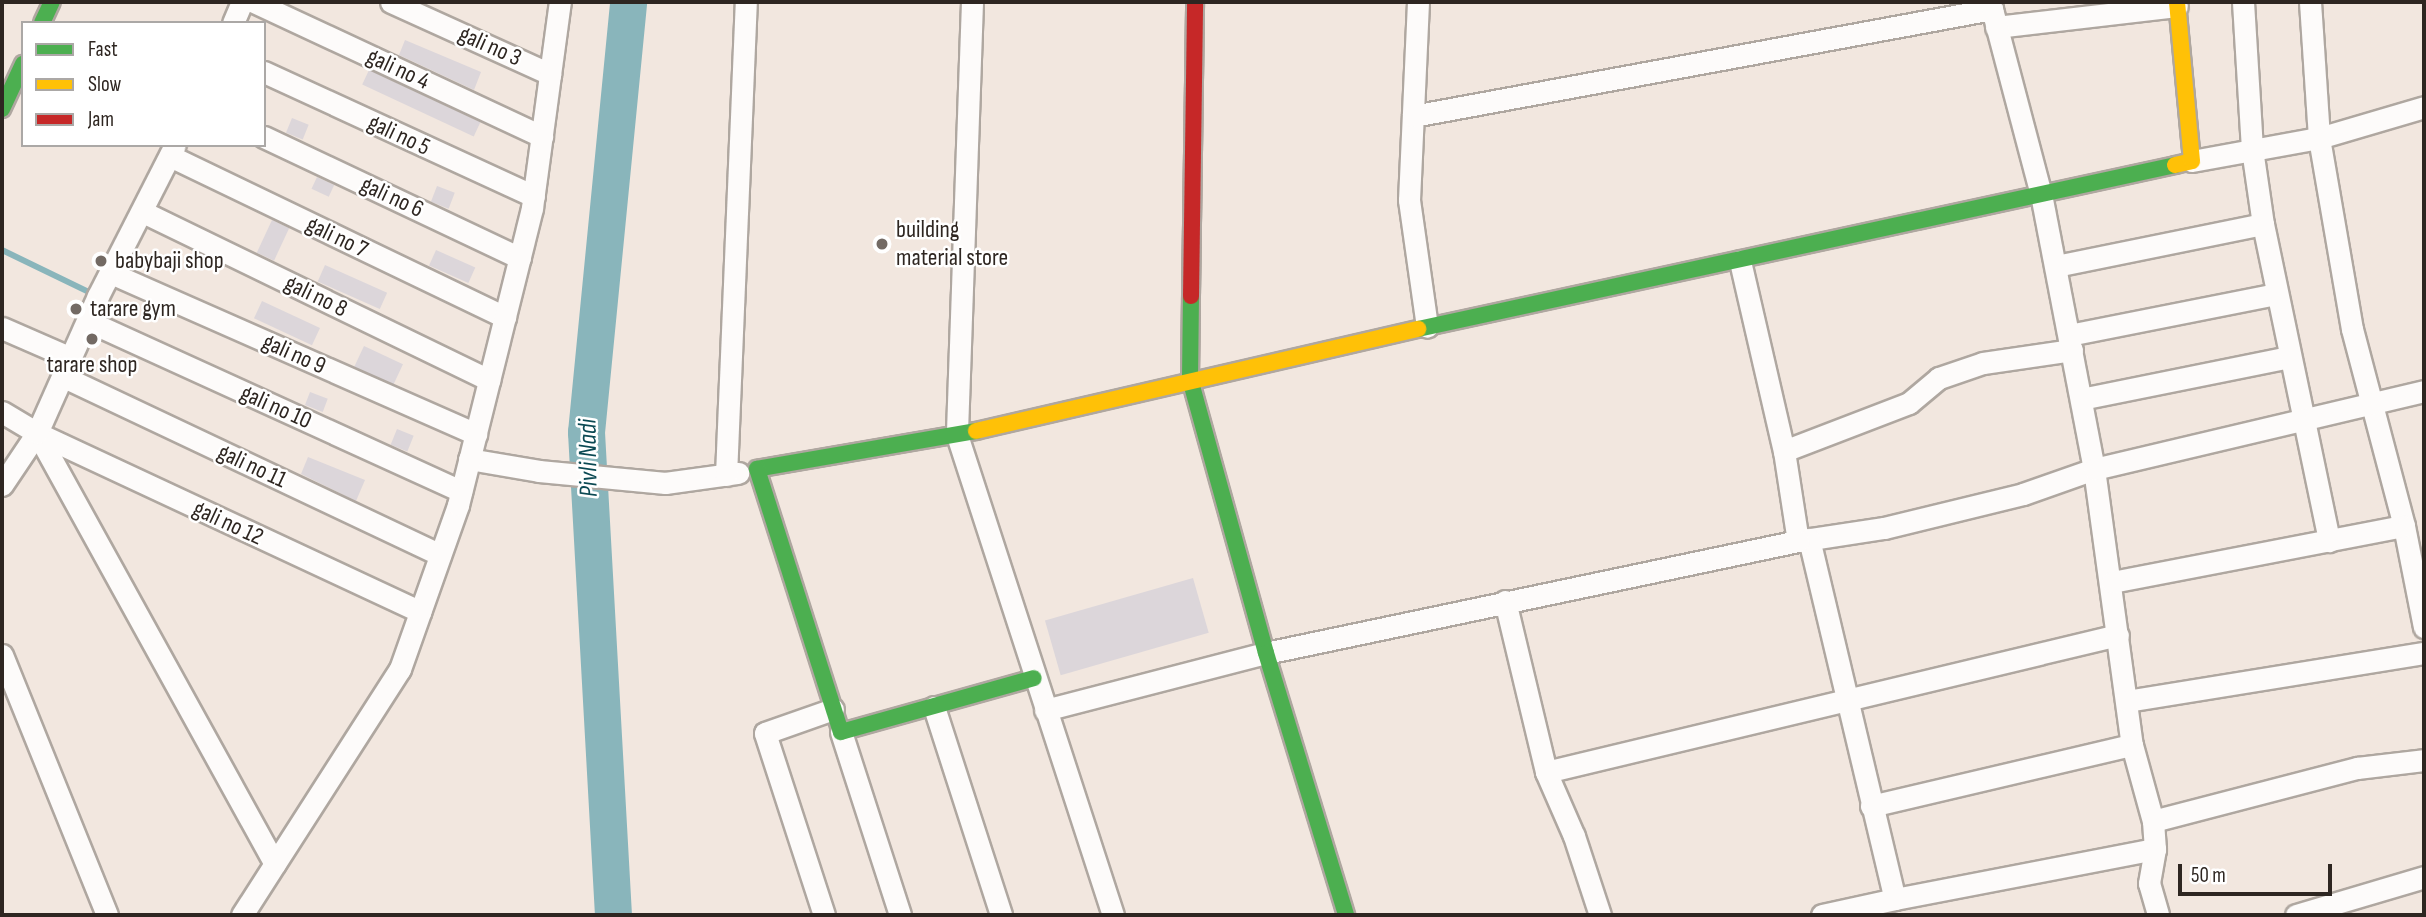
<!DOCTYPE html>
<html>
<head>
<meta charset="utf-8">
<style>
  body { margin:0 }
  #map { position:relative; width:2426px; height:917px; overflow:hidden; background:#f2e7df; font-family:"Sofia Sans Condensed",sans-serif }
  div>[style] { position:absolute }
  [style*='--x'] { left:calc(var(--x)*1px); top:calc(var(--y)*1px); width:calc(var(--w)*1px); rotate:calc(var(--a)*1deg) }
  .stream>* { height:6px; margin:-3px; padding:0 3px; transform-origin:3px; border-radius:3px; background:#89b5bb }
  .river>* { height:37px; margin:-18.5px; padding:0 18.5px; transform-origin:18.5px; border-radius:18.5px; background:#89b5bb }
  .building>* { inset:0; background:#dcd6da; transform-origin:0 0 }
  .roads { filter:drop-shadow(2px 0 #afa7a0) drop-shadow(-2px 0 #afa7a0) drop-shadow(0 2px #afa7a0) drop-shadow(0 -2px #afa7a0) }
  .street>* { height:21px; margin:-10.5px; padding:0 10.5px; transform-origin:10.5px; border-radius:10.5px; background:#fdfbfa }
  .fast>* { height:16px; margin:-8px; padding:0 8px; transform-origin:8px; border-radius:8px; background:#4caf50 }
  .slow>* { height:16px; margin:-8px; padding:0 8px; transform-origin:8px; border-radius:8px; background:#ffc107 }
  .jam>* { height:16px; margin:-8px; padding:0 8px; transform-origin:8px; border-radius:8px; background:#c62828 }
  .dots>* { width:19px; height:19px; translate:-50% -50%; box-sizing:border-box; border:4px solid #fff; border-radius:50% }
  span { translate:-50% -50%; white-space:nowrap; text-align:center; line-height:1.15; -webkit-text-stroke:5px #fff; paint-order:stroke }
  .street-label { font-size:24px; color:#2e2621 }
  .poi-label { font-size:24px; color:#2e2621 }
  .left { translate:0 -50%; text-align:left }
  .water-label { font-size:26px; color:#0b4953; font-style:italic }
  .frame { position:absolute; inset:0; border:4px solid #2e2621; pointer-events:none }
  .legend { position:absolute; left:21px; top:21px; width:245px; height:126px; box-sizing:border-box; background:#fff; border:2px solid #aba8a6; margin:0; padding:9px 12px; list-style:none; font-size:21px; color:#2e2621 }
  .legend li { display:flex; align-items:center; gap:14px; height:35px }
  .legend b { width:35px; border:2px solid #aba8a6 }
  .scale { position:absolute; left:2178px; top:864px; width:154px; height:32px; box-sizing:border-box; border:4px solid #2e2621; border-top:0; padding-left:9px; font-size:21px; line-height:24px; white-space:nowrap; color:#2e2621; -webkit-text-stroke:5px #fff; paint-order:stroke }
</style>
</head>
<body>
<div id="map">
  <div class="stream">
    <div style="--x:2;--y:250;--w:103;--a:25.8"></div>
  </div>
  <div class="river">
    <div style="--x:613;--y:915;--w:484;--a:-93.2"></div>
    <div style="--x:586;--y:432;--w:432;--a:-84.4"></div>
  </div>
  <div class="building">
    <div style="clip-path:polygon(405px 40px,481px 72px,474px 90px,399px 55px)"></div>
    <div style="left:369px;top:70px;width:123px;height:16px;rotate:25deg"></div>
    <div style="left:292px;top:118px;width:18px;height:16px;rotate:22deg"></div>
    <div style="left:317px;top:177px;width:19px;height:13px;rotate:25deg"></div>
    <div style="left:437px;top:186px;width:19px;height:17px;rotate:21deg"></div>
    <div style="left:272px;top:220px;width:19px;height:36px;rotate:25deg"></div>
    <div style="left:436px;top:250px;width:43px;height:17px;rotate:24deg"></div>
    <div style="left:325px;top:265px;width:68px;height:18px;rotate:24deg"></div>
    <div style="left:262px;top:301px;width:64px;height:19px;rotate:25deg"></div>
    <div style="left:364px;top:346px;width:43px;height:23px;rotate:25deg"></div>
    <div style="left:310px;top:392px;width:19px;height:14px;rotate:21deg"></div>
    <div style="left:397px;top:429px;width:18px;height:17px;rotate:22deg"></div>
    <div style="clip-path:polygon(308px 457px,365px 480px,356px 501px,301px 474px)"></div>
    <div style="left:1193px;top:578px;width:57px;height:154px;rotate:74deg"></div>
  </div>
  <div class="roads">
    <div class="street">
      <div style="--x:254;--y:2;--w:318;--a:25"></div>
      <div style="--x:391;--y:2;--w:175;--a:24.4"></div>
      <div style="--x:972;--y:2;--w:433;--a:92"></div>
      <div style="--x:957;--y:435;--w:505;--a:72"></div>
      <div style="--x:1418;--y:2;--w:198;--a:92.6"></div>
      <div style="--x:1409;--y:200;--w:128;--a:81.9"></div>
      <div style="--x:2243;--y:2;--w:147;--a:86.5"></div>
      <div style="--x:2252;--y:149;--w:76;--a:81.7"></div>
      <div style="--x:2263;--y:224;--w:324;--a:78.2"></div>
      <div style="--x:2310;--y:2;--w:136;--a:86.2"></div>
      <div style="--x:2319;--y:138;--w:194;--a:80.2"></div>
      <div style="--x:2352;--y:329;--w:204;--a:75.2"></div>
      <div style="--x:2404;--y:526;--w:103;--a:78.8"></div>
      <div style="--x:233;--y:23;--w:23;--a:-67"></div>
      <div style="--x:1996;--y:27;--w:182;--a:-6.6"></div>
      <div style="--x:264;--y:72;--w:297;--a:24.7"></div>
      <div style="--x:1413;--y:116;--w:589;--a:-10.47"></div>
      <div style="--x:1992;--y:9;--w:191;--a:75.2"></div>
      <div style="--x:2041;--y:194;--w:280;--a:79.1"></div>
      <div style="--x:2094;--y:469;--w:279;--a:82.2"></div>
      <div style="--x:2132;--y:745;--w:79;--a:74.6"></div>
      <div style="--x:2153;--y:821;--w:28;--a:86"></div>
      <div style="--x:2155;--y:849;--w:35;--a:100"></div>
      <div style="--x:2149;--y:883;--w:33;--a:74"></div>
      <div style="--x:264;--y:137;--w:283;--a:25.3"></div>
      <div style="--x:170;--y:156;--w:372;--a:25.7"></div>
      <div style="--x:2192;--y:161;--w:129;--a:-10.3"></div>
      <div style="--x:2319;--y:138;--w:109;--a:-16.4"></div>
      <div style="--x:143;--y:212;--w:385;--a:25.9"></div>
      <div style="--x:1740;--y:261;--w:195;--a:77"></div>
      <div style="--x:1784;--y:451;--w:134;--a:-21"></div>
      <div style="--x:1909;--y:403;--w:39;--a:-40"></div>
      <div style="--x:1939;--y:378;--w:46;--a:-18.8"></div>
      <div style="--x:1983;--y:363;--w:90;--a:-8.3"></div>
      <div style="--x:2056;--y:266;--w:211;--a:-11.5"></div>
      <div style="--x:113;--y:274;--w:397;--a:23.8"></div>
      <div style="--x:90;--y:322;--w:408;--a:24.5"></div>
      <div style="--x:2;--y:328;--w:75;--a:23.5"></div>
      <div style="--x:2069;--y:335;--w:211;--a:-11.2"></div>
      <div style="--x:64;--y:377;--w:416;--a:25.3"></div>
      <div style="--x:2081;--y:399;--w:213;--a:-11.4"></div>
      <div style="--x:2;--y:412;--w:41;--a:31"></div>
      <div style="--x:37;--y:433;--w:423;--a:25"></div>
      <div style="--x:37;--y:433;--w:492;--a:61.1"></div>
      <div style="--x:1784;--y:451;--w:91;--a:81.2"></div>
      <div style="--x:1798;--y:541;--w:87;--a:-8.6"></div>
      <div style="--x:1884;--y:528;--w:143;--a:-13.7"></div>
      <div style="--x:2023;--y:494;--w:75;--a:-19.4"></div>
      <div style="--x:2094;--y:469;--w:339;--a:-13.3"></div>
      <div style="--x:469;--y:459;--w:71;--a:9.7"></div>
      <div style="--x:539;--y:471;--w:127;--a:5.4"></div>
      <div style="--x:665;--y:483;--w:74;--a:-7.8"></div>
      <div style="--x:726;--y:475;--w:473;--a:-87.6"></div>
      <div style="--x:2;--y:485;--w:63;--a:-56.1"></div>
      <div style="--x:37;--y:433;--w:150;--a:-66"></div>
      <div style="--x:98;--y:296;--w:169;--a:-63"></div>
      <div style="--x:1809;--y:539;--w:370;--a:76.6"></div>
      <div style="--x:1895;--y:899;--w:265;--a:-10.9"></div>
      <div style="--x:2112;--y:582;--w:297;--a:-10.9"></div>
      <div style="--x:1505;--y:601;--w:176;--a:76.5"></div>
      <div style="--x:1546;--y:772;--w:70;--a:66.4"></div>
      <div style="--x:1574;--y:836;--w:83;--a:71.8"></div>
      <div style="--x:2;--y:655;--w:280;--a:68"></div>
      <div style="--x:2127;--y:701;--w:301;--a:-9.2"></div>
      <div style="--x:934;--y:707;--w:219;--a:72.1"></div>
      <div style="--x:1045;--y:710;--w:228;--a:-14.5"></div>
      <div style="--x:1266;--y:653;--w:544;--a:-11.89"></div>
      <div style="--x:841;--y:732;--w:192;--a:72.1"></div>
      <div style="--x:1546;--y:772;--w:588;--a:-13.47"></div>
      <div style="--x:1871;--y:806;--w:268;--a:-13.2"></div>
      <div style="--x:2153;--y:821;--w:211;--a:-14.6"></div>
      <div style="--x:2357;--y:768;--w:67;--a:-6.8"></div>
      <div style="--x:242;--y:915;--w:292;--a:-57.3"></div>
      <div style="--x:400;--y:669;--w:174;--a:-70.5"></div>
      <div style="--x:458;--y:505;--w:306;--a:-76"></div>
      <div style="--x:532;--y:208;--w:208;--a:-82.3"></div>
      <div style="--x:824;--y:915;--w:191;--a:-108"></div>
      <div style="--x:765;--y:733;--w:72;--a:-19.4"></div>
      <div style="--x:1822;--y:915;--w:75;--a:-12.4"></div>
      <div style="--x:2296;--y:915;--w:134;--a:-16.5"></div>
    </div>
    <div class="fast">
      <div style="--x:42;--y:23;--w:23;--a:-65"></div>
      <div style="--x:2;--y:109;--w:50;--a:-65"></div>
      <div style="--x:1191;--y:296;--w:83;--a:90.7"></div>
      <div style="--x:1190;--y:379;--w:284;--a:74.5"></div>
      <div style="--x:1266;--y:653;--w:274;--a:73"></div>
      <div style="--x:1418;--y:329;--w:775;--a:-12.22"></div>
      <div style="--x:976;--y:431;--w:222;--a:170.2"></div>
      <div style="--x:757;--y:469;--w:276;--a:72.3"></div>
      <div style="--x:841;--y:732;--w:200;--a:-15.6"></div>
    </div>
    <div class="slow">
      <div style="--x:2175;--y:165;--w:17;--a:-13"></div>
      <div style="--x:2192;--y:161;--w:160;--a:-95.4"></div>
      <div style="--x:976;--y:431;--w:454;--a:-13"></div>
    </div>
    <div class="jam">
      <div style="--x:1191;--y:296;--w:294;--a:-89.2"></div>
    </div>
  </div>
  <div class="dots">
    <div style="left:882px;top:244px;background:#736a64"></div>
    <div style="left:101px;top:261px;background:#736a64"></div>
    <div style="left:76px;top:309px;background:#736a64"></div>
    <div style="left:92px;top:339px;background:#736a64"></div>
  </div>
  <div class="street-label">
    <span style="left:490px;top:46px;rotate:24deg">gali no 3</span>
    <span style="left:398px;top:69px;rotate:25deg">gali no 4</span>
    <span style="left:399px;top:135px;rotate:25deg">gali no 5</span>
    <span style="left:392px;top:197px;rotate:25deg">gali no 6</span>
    <span style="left:337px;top:237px;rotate:26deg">gali no 7</span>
    <span style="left:316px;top:296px;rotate:26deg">gali no 8</span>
    <span style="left:294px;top:354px;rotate:24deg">gali no 9</span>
    <span style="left:276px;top:407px;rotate:24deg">gali no 10</span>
    <span style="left:252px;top:466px;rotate:25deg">gali no 11</span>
    <span style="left:228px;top:523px;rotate:25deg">gali no 12</span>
  </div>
  <div class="poi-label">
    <span class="left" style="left:896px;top:244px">building<br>material store</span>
    <span class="left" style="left:115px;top:261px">babybaji shop</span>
    <span class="left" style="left:90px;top:309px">tarare gym</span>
    <span style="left:92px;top:365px">tarare shop</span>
  </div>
  <div class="water-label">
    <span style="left:589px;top:458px;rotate:-91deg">Pivli Nadi</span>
  </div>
  <div class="frame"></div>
  <ul class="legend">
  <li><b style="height:9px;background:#4caf50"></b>Fast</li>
  <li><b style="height:9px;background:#ffc107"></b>Slow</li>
  <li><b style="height:9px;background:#c62828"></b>Jam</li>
  </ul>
  <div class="scale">50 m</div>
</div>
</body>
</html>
